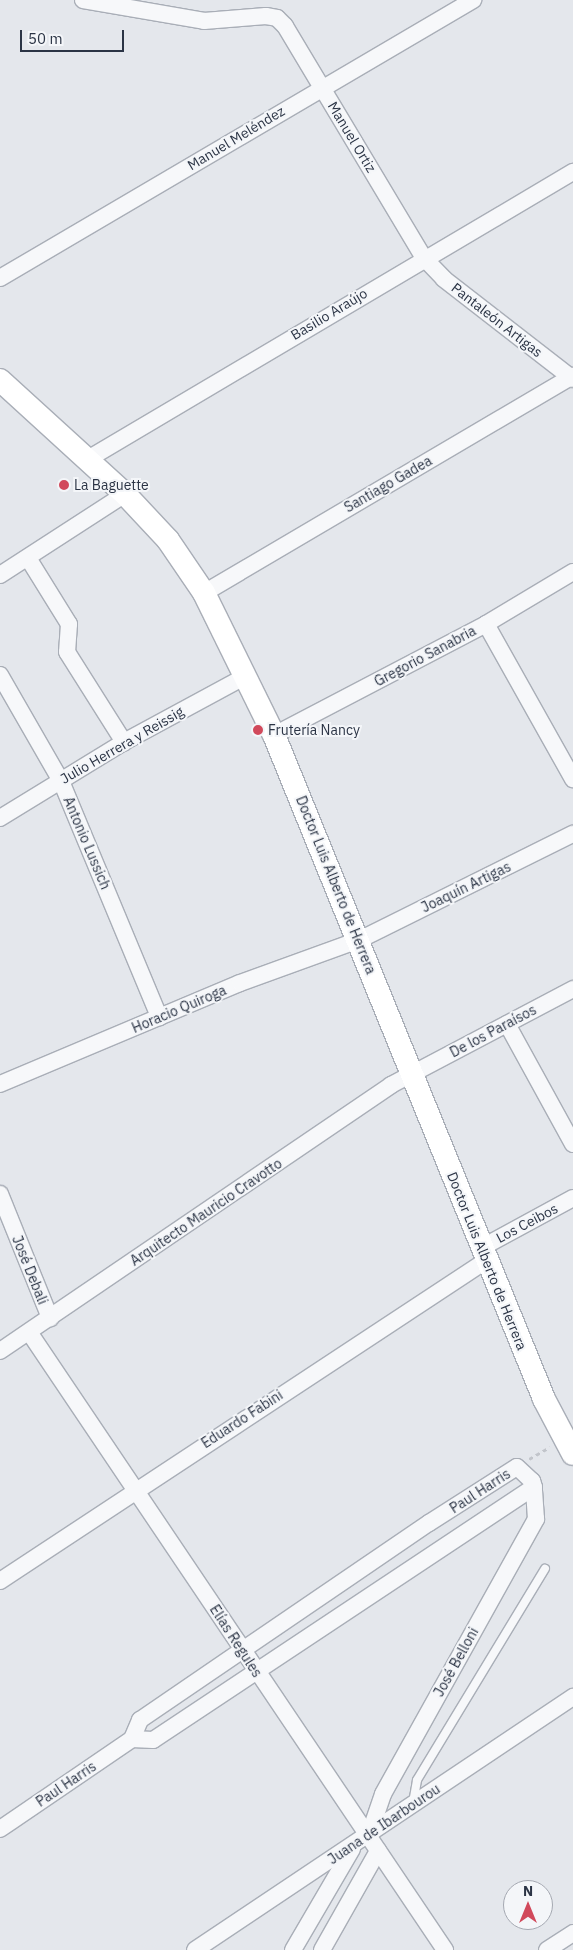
<!DOCTYPE html>
<html>
<head>
<meta charset="utf-8">
<style>
  body { margin:0 }
  #map { position:relative; width:573px; height:1950px; overflow:hidden; background:#e4e7ec; font-family:"IBM Plex Sans",sans-serif }
  div>[style] { position:absolute }
  [style*='--x'] { left:calc(var(--x)*1px); top:calc(var(--y)*1px); width:calc(var(--w)*1px); rotate:calc(var(--a)*1deg) }
  .path>* { height:2.5px; margin-top:-1.25px; transform-origin:0; background:repeating-linear-gradient(90deg,#c2c5cb 0 4px,transparent 0 8px) }
  .roads { filter:drop-shadow(1px 0 #a9aeb7) drop-shadow(-1px 0 #a9aeb7) drop-shadow(0 1px #a9aeb7) drop-shadow(0 -1px #a9aeb7) }
  .lane>* { height:8px; margin:-4px; padding:0 4px; transform-origin:4px; border-radius:4px; background:#f7f8fa }
  .street>* { height:16px; margin:-8px; padding:0 8px; transform-origin:8px; border-radius:8px; background:#f7f8fa }
  .secondary>* { height:22px; margin:-11px; padding:0 11px; transform-origin:11px; border-radius:11px; background:#fff }
  .dots>* { width:14px; height:14px; translate:-50% -50%; box-sizing:border-box; border:2px solid #f4f6f9; border-radius:50% }
  span { translate:-50% -50%; white-space:nowrap; text-align:center; line-height:1.15; -webkit-text-stroke:4px #f4f6f9; paint-order:stroke }
  .street-label { font-size:14px; color:#2b3445 }
  .poi-label { font-size:14px; color:#2b3445 }
  .left { translate:0 -50%; text-align:left }
  .north { position:absolute; left:503px; top:1880px; width:50px; height:50px; box-sizing:border-box; background:#f4f6f9; border:1px solid #a4a8b1; border-radius:50%; rotate:0deg; font-size:14px; font-weight:700; line-height:20px; text-align:center; color:#2b3445 }
  .north::after { content:''; display:block; margin:auto; width:18px; height:22px; background:#d1495b; clip-path:polygon(50% 0,100% 100%,50% 72%,0 100%) }
  .scale { position:absolute; left:20px; top:30px; width:104px; height:22px; box-sizing:border-box; border:2px solid #2b3445; border-top:0; padding-left:6px; font-size:15px; line-height:18px; white-space:nowrap; color:#2b3445; -webkit-text-stroke:4px #f4f6f9; paint-order:stroke }
</style>
</head>
<body>
<div id="map">
  <div class="path">
    <div style="--x:529;--y:1459;--w:24;--a:-30"></div>
  </div>
  <div class="roads">
    <div class="lane">
      <div style="--x:413;--y:1803;--w:23;--a:-80"></div>
      <div style="--x:417;--y:1780;--w:247;--a:-58.8"></div>
    </div>
    <div class="street">
      <div style="--x:83;--y:0;--w:123;--a:9.8"></div>
      <div style="--x:204;--y:21;--w:62;--a:-4.6"></div>
      <div style="--x:266;--y:16;--w:11;--a:10"></div>
      <div style="--x:277;--y:18;--w:11;--a:45"></div>
      <div style="--x:285;--y:26;--w:270;--a:59.1"></div>
      <div style="--x:424;--y:258;--w:29;--a:46"></div>
      <div style="--x:444;--y:279;--w:163;--a:37.8"></div>
      <div style="--x:0;--y:278;--w:549;--a:-30.44"></div>
      <div style="--x:88;--y:459;--w:564;--a:-30.62"></div>
      <div style="--x:28;--y:558;--w:78;--a:58.2"></div>
      <div style="--x:69;--y:624;--w:28;--a:94"></div>
      <div style="--x:67;--y:652;--w:107;--a:57.7"></div>
      <div style="--x:0;--y:575;--w:149;--a:-32.9"></div>
      <div style="--x:204;--y:593;--w:428;--a:-30.5"></div>
      <div style="--x:486;--y:624;--w:178;--a:60.7"></div>
      <div style="--x:0;--y:675;--w:122;--a:60.1"></div>
      <div style="--x:61;--y:781;--w:256;--a:67.4"></div>
      <div style="--x:274;--y:735;--w:239;--a:-27.6"></div>
      <div style="--x:486;--y:624;--w:101;--a:-30.9"></div>
      <div style="--x:0;--y:818;--w:145;--a:-31.5"></div>
      <div style="--x:124;--y:742;--w:139;--a:-28.4"></div>
      <div style="--x:507;--y:1024;--w:137;--a:61.2"></div>
      <div style="--x:0;--y:1084;--w:260;--a:-22.8"></div>
      <div style="--x:240;--y:983;--w:127;--a:-19.9"></div>
      <div style="--x:359;--y:940;--w:239;--a:-26.4"></div>
      <div style="--x:0;--y:1194;--w:134;--a:68"></div>
      <div style="--x:481;--y:1248;--w:105;--a:-28.5"></div>
      <div style="--x:29;--y:1332;--w:745;--a:56.05"></div>
      <div style="--x:0;--y:1351;--w:473;--a:-34.2"></div>
      <div style="--x:391;--y:1085;--w:206;--a:-27.8"></div>
      <div style="--x:0;--y:1581;--w:583;--a:-33.39"></div>
      <div style="--x:0;--y:1829;--w:160;--a:-34.3"></div>
      <div style="--x:132;--y:1739;--w:21;--a:-67"></div>
      <div style="--x:140;--y:1720;--w:350;--a:-34.3"></div>
      <div style="--x:429;--y:1523;--w:104;--a:-32.5"></div>
      <div style="--x:517;--y:1467;--w:21;--a:43"></div>
      <div style="--x:532;--y:1481;--w:6;--a:72"></div>
      <div style="--x:534;--y:1487;--w:457;--a:146.4"></div>
      <div style="--x:153;--y:1740;--w:21;--a:-177"></div>
      <div style="--x:369;--y:1835;--w:43;--a:-71.1"></div>
      <div style="--x:383;--y:1794;--w:315;--a:-60.9"></div>
      <div style="--x:536;--y:1519;--w:32;--a:-94"></div>
      <div style="--x:195;--y:1950;--w:455;--a:-33.8"></div>
      <div style="--x:293;--y:1950;--w:117;--a:-59.7"></div>
      <div style="--x:322;--y:1950;--w:114;--a:-60.5"></div>
      <div style="--x:547;--y:1950;--w:31;--a:-33"></div>
    </div>
    <div class="secondary">
      <div style="--x:0;--y:380;--w:169;--a:42.4"></div>
      <div style="--x:125;--y:494;--w:63;--a:46.9"></div>
      <div style="--x:168;--y:540;--w:64;--a:55.8"></div>
      <div style="--x:204;--y:593;--w:158;--a:63.8"></div>
      <div style="--x:274;--y:735;--w:717;--a:67.87"></div>
      <div style="--x:544;--y:1399;--w:62;--a:62.2"></div>
    </div>
  </div>
  <div class="dots">
    <div style="left:64px;top:485px;background:#d1495b"></div>
    <div style="left:258px;top:730px;background:#d1495b"></div>
  </div>
  <div class="street-label">
    <span style="left:352px;top:137px;rotate:59deg">Manuel Ortiz</span>
    <span style="left:236px;top:138px;rotate:-31deg">Manuel Meléndez</span>
    <span style="left:329px;top:314px;rotate:-31deg">Basilio Araújo</span>
    <span style="left:497px;top:320px;rotate:38deg">Pantaleón Artigas</span>
    <span style="left:388px;top:484px;rotate:-30deg">Santiago Gadea</span>
    <span style="left:425px;top:656px;rotate:-28deg">Gregorio Sanabria</span>
    <span style="left:122px;top:745px;rotate:-30deg">Julio Herrera y Reissig</span>
    <span style="left:87px;top:843px;rotate:67deg">Antonio Lussich</span>
    <span style="left:336px;top:885px;rotate:68deg">Doctor Luis Alberto de Herrera</span>
    <span style="left:466px;top:887px;rotate:-26deg">Joaquín Artigas</span>
    <span style="left:179px;top:1009px;rotate:-23deg">Horacio Quiroga</span>
    <span style="left:493px;top:1031px;rotate:-28deg">De los Paraísos</span>
    <span style="left:206px;top:1212px;rotate:-34deg">Arquitecto Mauricio Cravotto</span>
    <span style="left:527px;top:1223px;rotate:-28deg">Los Ceibos</span>
    <span style="left:487px;top:1261px;rotate:68deg">Doctor Luis Alberto de Herrera</span>
    <span style="left:30px;top:1270px;rotate:68deg">José Debali</span>
    <span style="left:242px;top:1419px;rotate:-33deg">Eduardo Fabini</span>
    <span style="left:480px;top:1491px;rotate:-33deg">Paul Harris</span>
    <span style="left:236px;top:1641px;rotate:57deg">Elías Regules</span>
    <span style="left:456px;top:1662px;rotate:-61deg">José Belloni</span>
    <span style="left:66px;top:1784px;rotate:-34deg">Paul Harris</span>
    <span style="left:384px;top:1824px;rotate:-34deg">Juana de Ibarbourou</span>
  </div>
  <div class="poi-label">
    <span class="left" style="left:74px;top:485px">La Baguette</span>
    <span class="left" style="left:268px;top:730px">Frutería Nancy</span>
  </div>
  <div class="north">N</div>
  <div class="scale">50 m</div>
</div>
</body>
</html>
